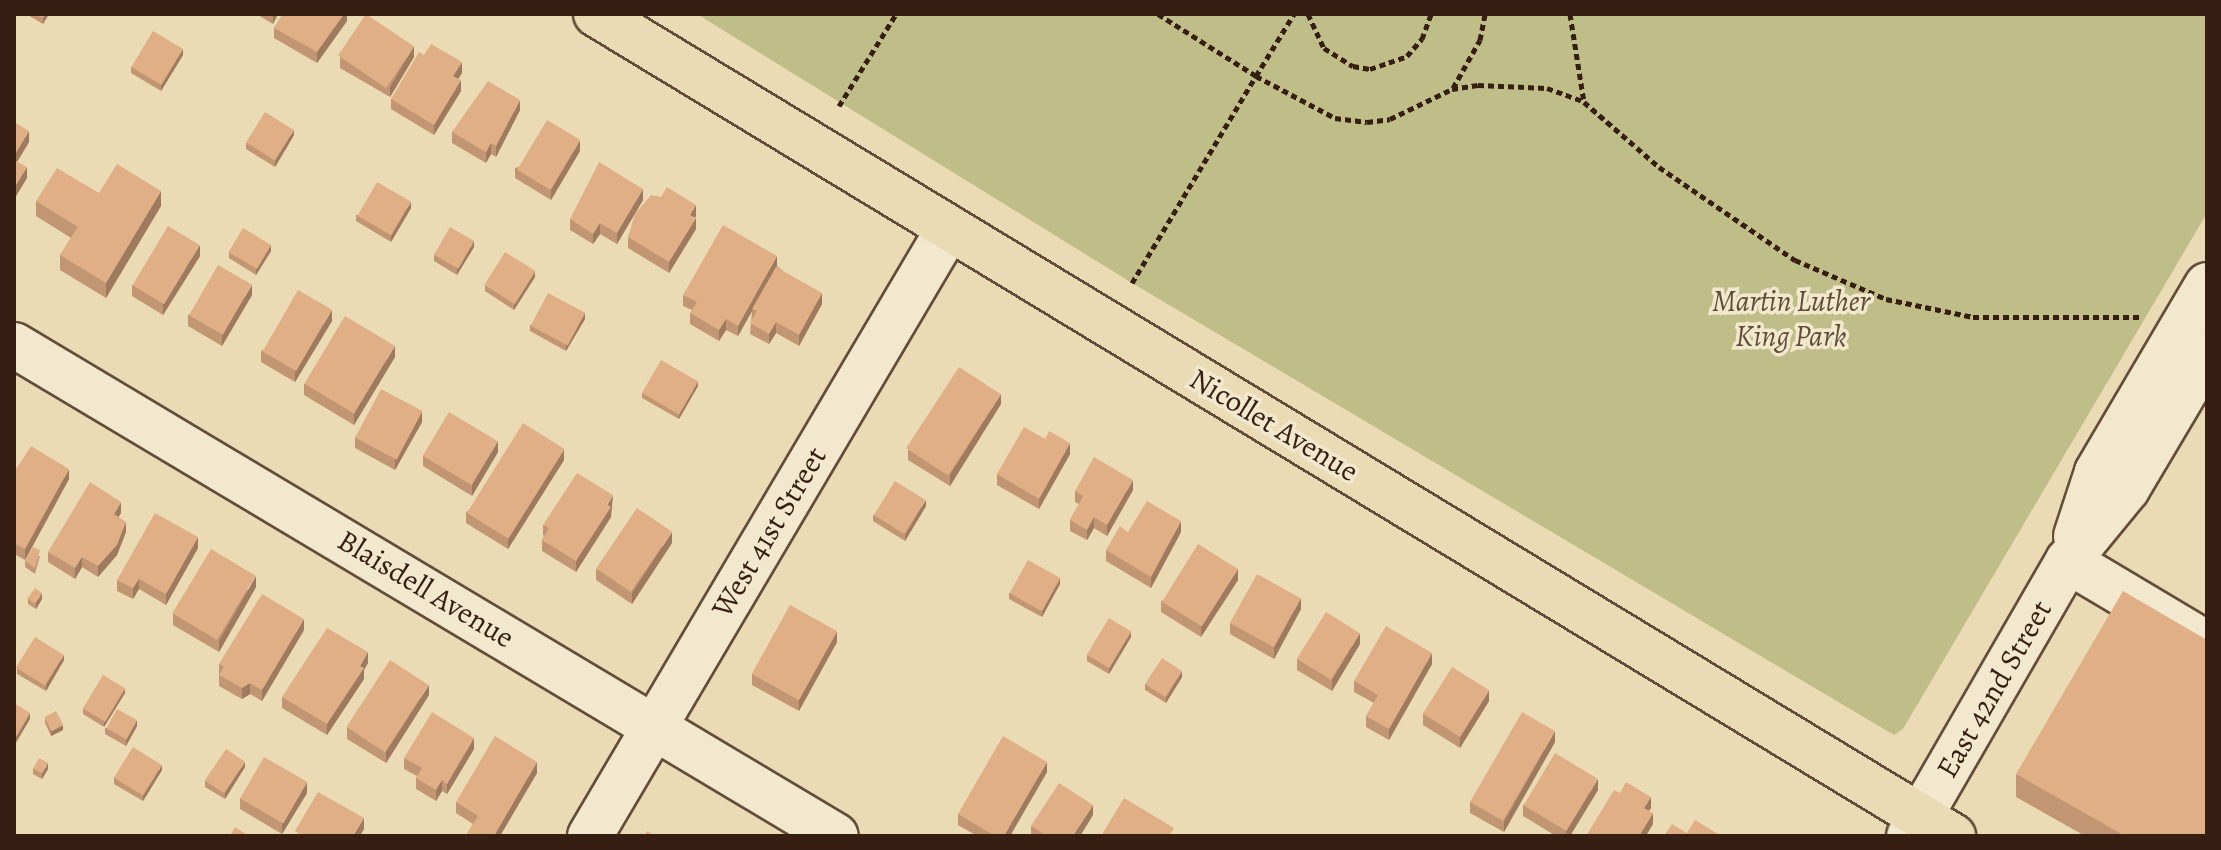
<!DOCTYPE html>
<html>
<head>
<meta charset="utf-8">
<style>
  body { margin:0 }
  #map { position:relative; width:2221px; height:850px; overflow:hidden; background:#eadbb4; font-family:Alegreya,serif }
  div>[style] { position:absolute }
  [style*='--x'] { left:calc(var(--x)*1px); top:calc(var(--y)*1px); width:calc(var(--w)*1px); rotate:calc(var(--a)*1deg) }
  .green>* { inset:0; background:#bfbe88 }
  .path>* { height:5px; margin-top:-2.5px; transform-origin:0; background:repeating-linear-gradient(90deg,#361e12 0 6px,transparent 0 10px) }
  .roads { filter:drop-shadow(2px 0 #634d3a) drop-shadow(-2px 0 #634d3a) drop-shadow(0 2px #634d3a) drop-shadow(0 -2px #634d3a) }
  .minor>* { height:44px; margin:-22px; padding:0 22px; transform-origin:22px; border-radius:22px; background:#f1e8ce }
  .major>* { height:44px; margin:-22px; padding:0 22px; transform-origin:22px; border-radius:22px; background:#eadbb4 }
  .wall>* { inset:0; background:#c29673 }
  .shaded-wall>* { inset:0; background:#9e7a5e }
  .building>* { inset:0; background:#e1af86; transform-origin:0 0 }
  span { translate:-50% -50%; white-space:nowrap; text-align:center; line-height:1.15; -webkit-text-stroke:7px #f1e8ce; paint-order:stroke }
  .park-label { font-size:30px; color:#5f4e35; font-style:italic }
  .street-label { font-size:30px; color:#361e12 }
  .frame { position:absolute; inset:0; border:16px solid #361e12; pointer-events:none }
</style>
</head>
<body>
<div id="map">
  <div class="green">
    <div style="clip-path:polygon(697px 14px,2207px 14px,2207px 213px,1903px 729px,1894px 735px,1132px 283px)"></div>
  </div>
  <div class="path">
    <div style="--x:1158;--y:14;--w:116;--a:32.3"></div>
    <div style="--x:1256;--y:76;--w:73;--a:-58.5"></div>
    <div style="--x:1308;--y:14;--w:38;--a:65"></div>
    <div style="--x:1324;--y:48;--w:34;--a:32"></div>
    <div style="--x:1353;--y:66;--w:17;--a:10"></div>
    <div style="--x:1370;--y:69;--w:39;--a:-19"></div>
    <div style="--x:1407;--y:56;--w:23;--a:-49"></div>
    <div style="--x:1422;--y:39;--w:27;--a:-70"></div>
    <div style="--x:1570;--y:14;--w:89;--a:81"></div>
    <div style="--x:1584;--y:102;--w:99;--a:40.9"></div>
    <div style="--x:1659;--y:167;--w:165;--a:34.4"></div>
    <div style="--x:1795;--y:260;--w:99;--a:23.2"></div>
    <div style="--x:1886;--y:299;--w:89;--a:11.7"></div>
    <div style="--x:1973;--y:317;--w:169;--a:0"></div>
    <div style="--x:1453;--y:88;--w:55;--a:-60.6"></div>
    <div style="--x:1480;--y:40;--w:26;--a:-79"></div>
    <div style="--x:839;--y:106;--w:108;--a:-58.2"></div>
    <div style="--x:1132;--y:283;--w:241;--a:-59.1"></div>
    <div style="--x:1256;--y:76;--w:89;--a:28"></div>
    <div style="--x:1335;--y:118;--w:32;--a:7"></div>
    <div style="--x:1367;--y:122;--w:23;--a:-7"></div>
    <div style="--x:1390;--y:119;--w:69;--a:-25.8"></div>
    <div style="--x:1452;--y:89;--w:26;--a:-9"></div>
    <div style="--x:1478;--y:85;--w:69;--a:2.5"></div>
    <div style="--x:1547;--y:88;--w:38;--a:20"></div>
  </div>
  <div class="roads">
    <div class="minor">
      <div style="--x:14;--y:345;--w:957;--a:30.85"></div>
      <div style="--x:2076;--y:536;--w:67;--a:-71.8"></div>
      <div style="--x:2097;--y:472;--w:217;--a:-59.5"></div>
      <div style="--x:2068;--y:561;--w:162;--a:30.8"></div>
      <div style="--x:590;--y:836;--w:706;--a:-59.44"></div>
      <div style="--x:1909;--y:836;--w:318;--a:-60"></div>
      <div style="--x:2068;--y:561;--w:93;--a:-50.7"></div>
      <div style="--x:2127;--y:489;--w:157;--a:-59.3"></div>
    </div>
    <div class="major">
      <div style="--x:596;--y:14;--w:1587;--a:31.21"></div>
    </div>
  </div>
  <div class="wall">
    <div style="clip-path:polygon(26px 14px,49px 14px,43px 24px)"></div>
    <div style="clip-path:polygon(256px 14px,278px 14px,273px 24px)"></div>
    <div style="clip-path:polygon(283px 14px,347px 14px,347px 21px,317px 63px,274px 38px,274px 28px)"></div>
    <div style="clip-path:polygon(183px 55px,161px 91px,131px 73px,131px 67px)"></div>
    <div style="clip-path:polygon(340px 57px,414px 57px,390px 97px,340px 68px)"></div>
    <div style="clip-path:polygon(462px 73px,458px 79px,461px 91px,434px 135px,391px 109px,391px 99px)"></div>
    <div style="clip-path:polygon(520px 110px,496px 157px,491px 154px,486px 163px,452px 143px,452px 132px)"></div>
    <div style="clip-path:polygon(14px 122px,29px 142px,17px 162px,27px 178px,16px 196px,14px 195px)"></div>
    <div style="clip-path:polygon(294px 135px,275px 167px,246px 149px,246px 143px)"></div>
    <div style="clip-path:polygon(580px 151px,551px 200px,515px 178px,515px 168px)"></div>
    <div style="clip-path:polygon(643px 200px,617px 244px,600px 234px,593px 244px,570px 230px,570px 219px)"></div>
    <div style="clip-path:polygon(36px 201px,161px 206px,106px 298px,60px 270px,60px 255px,71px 238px,36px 216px)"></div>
    <div style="clip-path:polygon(411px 208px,391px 242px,356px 221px,356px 215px)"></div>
    <div style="clip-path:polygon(696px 216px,695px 218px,696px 229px,669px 273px,628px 248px,628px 237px)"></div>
    <div style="clip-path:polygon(474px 247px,457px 275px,434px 261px,434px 255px)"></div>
    <div style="clip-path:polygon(271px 251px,256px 275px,229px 258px,229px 252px)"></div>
    <div style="clip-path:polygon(200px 256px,163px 315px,132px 296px,132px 285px)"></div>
    <div style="clip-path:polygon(777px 266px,822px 304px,799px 346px,776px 333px,769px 344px,750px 334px,752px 311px,738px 336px,726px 330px,719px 341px,690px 324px,690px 313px,692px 310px,683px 306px,683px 295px)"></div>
    <div style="clip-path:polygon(535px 277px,514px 310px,485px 291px,485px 285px)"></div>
    <div style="clip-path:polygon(252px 295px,222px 346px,188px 326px,188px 315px)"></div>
    <div style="clip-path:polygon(585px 319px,566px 351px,530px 331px,530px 325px)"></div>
    <div style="clip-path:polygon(332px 321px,295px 382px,261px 362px,261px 351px)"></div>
    <div style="clip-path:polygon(395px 357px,354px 425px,304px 395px,304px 384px)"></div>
    <div style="clip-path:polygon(698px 386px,679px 419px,642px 398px,642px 393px)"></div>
    <div style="clip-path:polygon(1001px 404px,950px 486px,908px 460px,908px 449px)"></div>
    <div style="clip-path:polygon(422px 422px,395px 470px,355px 448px,355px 437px)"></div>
    <div style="clip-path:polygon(498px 452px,472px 496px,423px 466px,423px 456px)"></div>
    <div style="clip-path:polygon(1070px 454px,1039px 509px,997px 485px,997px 474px)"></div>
    <div style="clip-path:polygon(564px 460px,508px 549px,466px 523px,466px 512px)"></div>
    <div style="clip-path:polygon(14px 472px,69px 479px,25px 560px,16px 555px)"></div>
    <div style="clip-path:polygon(1133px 490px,1107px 536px,1094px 528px,1087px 540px,1070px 531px,1070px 520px,1079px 504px,1075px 502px,1075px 491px)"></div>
    <div style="clip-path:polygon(613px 506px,611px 509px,611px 517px,576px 572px,542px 551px,542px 540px,544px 536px,543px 535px,543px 525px)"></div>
    <div style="clip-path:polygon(926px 506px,905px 541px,873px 521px,873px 515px)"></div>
    <div style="clip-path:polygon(121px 513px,118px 517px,126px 532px,117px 555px,98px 577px,82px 567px,75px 579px,48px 562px,48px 552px)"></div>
    <div style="clip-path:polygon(1181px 532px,1151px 588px,1106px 561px,1106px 550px)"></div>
    <div style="clip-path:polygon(672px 543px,632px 604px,596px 580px,596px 569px)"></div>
    <div style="clip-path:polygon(198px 548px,166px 605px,139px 589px,133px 599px,117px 591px,117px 580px)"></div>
    <div style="clip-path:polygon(40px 556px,35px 574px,25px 567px,25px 561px)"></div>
    <div style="clip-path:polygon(1238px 580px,1201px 637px,1161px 612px,1161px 601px)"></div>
    <div style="clip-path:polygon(1060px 584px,1042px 617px,1009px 599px,1009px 593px)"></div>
    <div style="clip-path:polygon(256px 587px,219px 652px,173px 625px,173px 614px)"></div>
    <div style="clip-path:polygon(28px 599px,42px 599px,36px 609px,28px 604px)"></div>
    <div style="clip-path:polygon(1301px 609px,1274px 659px,1230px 634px,1230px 623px)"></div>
    <div style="clip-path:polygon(304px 630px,262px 701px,250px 694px,242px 699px,219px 686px,219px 664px)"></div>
    <div style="clip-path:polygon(1131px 637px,1109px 674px,1087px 661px,1087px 655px)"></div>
    <div style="clip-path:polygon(837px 642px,799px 711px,752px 685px,752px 674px)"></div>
    <div style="clip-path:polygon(1360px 644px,1332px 691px,1297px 670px,1297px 659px)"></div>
    <div style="clip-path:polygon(64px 660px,46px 691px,17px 674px,17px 668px)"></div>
    <div style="clip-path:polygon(368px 663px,364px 670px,364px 679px,327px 735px,282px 708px,282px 697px)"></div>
    <div style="clip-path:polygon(1432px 664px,1389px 740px,1366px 727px,1366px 716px,1374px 703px,1354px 692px,1354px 681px)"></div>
    <div style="clip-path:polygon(1182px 677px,1166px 703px,1145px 690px,1145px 684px)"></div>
    <div style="clip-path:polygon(125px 693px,104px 727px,83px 714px,83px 709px)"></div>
    <div style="clip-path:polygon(429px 695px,386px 763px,347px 739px,347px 728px)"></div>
    <div style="clip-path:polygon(1489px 701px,1460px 748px,1423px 725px,1423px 714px)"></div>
    <div style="clip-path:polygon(45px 717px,63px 730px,51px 736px,45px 723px)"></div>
    <div style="clip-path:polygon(137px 726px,126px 746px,105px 734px,105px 728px)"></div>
    <div style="clip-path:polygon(1555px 742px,1504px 832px,1470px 813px,1470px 802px)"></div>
    <div style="clip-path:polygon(474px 749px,447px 794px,442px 791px,436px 801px,416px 789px,416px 778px,417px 776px,404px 769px,404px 758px)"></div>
    <div style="clip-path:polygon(245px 767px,225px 799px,205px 787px,205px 781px)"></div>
    <div style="clip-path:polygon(33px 768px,48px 769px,42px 779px,33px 774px)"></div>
    <div style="clip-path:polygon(162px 770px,143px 801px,114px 784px,114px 778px)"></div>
    <div style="clip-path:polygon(1047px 772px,1010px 836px,977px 836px,958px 825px,958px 814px)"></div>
    <div style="clip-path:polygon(537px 773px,500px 836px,466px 836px,473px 824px,456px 813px,456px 802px)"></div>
    <div style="clip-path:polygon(2016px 774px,2207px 836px,2085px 836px,2016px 797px)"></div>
    <div style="clip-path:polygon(1598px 790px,1570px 836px,1556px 836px,1523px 816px,1523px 805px)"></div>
    <div style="clip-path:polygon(307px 793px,282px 834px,240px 809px,240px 798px)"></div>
    <div style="clip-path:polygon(1093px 815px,1080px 836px,1031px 836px,1031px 826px)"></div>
  </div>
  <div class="shaded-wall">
    <div style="clip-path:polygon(45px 14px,49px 14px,43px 24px,43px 18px)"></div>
    <div style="clip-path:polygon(273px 14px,278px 14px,273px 24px)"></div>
    <div style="clip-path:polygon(344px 14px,347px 14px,347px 21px,317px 63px,317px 52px)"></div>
    <div style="clip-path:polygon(414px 46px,414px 57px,390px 97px,390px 87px)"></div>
    <div style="clip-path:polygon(183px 49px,183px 55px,161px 91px,161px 85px)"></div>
    <div style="clip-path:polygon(462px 62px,462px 73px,453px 87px,453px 76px)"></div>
    <div style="clip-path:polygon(461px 80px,461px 91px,434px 135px,434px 125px)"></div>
    <div style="clip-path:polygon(520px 100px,520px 110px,496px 157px,496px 146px)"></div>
    <div style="clip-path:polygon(294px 130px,294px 135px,275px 167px,275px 161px)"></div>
    <div style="clip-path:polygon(29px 131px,29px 142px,14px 167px,14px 156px)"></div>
    <div style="clip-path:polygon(580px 140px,580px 151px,551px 200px,551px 190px)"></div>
    <div style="clip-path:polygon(491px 143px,491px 154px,486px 163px,486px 152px)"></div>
    <div style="clip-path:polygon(27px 167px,27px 178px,16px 196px,16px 185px)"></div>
    <div style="clip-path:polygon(643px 189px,643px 200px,617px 244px,617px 233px)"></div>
    <div style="clip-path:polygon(161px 191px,161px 206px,106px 298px,106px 283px)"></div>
    <div style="clip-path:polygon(411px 202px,411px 208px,391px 242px,391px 236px)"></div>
    <div style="clip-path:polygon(696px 205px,696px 216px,690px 226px,690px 215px)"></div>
    <div style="clip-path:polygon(696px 218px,696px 229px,669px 273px,669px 262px)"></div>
    <div style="clip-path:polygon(600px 223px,600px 234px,593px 244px,593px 234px)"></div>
    <div style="clip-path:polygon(474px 241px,474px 247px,457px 275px,457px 269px)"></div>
    <div style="clip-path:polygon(200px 245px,200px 256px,163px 315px,163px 304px)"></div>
    <div style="clip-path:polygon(271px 245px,271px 251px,256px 275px,256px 269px)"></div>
    <div style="clip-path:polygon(777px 256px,777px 266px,738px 336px,738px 326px)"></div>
    <div style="clip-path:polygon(535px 271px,535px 277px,514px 310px,514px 304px)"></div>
    <div style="clip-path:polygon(252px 285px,252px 295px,222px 346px,222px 335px)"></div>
    <div style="clip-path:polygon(822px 293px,822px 304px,799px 346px,799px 335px)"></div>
    <div style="clip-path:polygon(332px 310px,332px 321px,295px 382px,295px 372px)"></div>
    <div style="clip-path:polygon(585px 313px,585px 319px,566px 351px,566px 346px)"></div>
    <div style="clip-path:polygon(726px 319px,726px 330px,719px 341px,719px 330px)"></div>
    <div style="clip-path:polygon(776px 322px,776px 333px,769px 344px,769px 334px)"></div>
    <div style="clip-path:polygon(395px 346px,395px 357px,354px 425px,354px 414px)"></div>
    <div style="clip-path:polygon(698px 381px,698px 386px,679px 419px,679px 413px)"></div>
    <div style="clip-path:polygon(1001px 394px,1001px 404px,950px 486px,950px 475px)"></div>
    <div style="clip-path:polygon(422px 411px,422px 422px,395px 470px,395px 459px)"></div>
    <div style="clip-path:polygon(498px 441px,498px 452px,472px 496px,472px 485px)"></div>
    <div style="clip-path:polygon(1070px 443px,1070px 454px,1039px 509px,1039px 499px)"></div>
    <div style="clip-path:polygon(564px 449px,564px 460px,508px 549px,508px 538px)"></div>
    <div style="clip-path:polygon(69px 469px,69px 479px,25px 560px,25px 549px)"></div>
    <div style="clip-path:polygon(1133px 480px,1133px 490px,1107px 536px,1107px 525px)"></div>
    <div style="clip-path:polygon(613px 495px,611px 517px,576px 572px,576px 561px)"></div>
    <div style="clip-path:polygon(926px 500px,926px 506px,905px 541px,905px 535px)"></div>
    <div style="clip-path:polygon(121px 502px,121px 513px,114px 525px,114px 514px)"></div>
    <div style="clip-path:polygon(1094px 517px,1094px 528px,1087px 540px,1087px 530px)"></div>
    <div style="clip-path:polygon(1181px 521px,1181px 532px,1151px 588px,1151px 577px)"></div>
    <div style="clip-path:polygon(126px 522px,126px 532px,117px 555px,98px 577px,98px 566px)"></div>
    <div style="clip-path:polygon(672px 532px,672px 543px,632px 604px,632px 593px)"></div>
    <div style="clip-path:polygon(198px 537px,198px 548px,166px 605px,166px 594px)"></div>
    <div style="clip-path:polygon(82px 557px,82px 567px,75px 579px,75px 568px)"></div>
    <div style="clip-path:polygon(1238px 569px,1238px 580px,1201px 637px,1201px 626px)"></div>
    <div style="clip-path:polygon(256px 576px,256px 587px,219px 652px,219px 641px)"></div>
    <div style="clip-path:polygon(1060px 578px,1060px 584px,1042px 617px,1042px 611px)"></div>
    <div style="clip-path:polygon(139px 579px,139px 589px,133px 599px,133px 588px)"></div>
    <div style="clip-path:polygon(42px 593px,42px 599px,36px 609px,36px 603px)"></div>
    <div style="clip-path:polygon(1301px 598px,1301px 609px,1274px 659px,1274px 648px)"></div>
    <div style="clip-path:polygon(304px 619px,304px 630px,262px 701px,262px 690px)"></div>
    <div style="clip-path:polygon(837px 631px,837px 642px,799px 711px,799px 700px)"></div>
    <div style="clip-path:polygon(1131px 631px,1131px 637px,1109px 674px,1109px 668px)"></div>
    <div style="clip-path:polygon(1360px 633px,1360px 644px,1332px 691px,1332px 680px)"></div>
    <div style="clip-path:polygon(368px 652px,368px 663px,364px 670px,364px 679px,327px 735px,327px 724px)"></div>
    <div style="clip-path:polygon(1432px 653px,1432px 664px,1389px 740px,1389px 729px)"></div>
    <div style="clip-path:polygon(64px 655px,64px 660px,46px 691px,46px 685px)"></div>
    <div style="clip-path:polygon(1182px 671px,1182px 677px,1166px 703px,1166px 698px)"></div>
    <div style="clip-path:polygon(250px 683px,250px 694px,242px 699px,242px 688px)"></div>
    <div style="clip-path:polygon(429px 685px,429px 695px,386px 763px,386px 752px)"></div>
    <div style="clip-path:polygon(125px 688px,125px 693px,104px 727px,104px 722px)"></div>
    <div style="clip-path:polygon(1489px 690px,1489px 701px,1460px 748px,1460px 737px)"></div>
    <div style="clip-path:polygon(30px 713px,30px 719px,14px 746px,14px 740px)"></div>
    <div style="clip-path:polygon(137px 720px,137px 726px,126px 746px,126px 740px)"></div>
    <div style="clip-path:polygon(63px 725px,63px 730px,51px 736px,51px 730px)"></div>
    <div style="clip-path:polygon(1555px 731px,1555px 742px,1504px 832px,1504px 822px)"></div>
    <div style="clip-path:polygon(474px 738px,474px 749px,447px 794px,447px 784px)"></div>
    <div style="clip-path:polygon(245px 762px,245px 767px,225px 799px,225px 793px)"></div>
    <div style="clip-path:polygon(537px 762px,537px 773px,500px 836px,494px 836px)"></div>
    <div style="clip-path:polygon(1047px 762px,1047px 772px,1010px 836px,1004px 836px)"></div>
    <div style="clip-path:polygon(48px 763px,48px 769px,42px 779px,42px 774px)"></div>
    <div style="clip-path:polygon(162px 765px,162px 770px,143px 801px,143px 796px)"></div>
    <div style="clip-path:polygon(1598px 779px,1598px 790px,1570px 836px,1566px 836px,1566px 831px)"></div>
    <div style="clip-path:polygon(442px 780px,442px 791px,436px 801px,436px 790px)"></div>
    <div style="clip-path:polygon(307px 782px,307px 793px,282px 834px,282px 823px)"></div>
    <div style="clip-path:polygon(1651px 797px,1651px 808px,1644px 818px,1644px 808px)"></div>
    <div style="clip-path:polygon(1093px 805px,1093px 815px,1080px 836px,1073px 836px)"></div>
    <div style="clip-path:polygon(1653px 813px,1653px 824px,1646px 836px,1639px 836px)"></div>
    <div style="clip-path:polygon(364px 818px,364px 829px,360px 836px,353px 836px)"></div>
  </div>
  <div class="building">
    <div style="clip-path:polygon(35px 14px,45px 14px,43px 18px)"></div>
    <div style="clip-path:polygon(283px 14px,344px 14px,317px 52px,274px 28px)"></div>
    <div style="left:366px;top:14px;width:58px;height:50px;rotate:34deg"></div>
    <div style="left:153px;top:31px;width:35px;height:42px;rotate:31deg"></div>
    <div style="clip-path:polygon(431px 44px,462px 62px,453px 76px,461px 80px,434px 125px,391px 99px,419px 52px,424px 55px)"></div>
    <div style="clip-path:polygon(488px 81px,520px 100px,496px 146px,491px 143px,486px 152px,452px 132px)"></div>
    <div style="left:265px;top:112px;width:34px;height:36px;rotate:32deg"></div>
    <div style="left:547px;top:120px;width:39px;height:58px;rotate:31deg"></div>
    <div style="clip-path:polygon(14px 122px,29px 131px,14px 156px)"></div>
    <div style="clip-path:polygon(14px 160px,27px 167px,16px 185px,14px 184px)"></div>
    <div style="clip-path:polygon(599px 162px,643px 189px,617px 233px,600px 223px,593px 234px,570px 219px)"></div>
    <div style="clip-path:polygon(117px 164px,161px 191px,106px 283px,60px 255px,78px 227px,36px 201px,57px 168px,99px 193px)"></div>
    <div style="left:377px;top:182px;width:39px;height:39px;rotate:30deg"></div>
    <div style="clip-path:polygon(667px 187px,696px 205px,690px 215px,696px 218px,669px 262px,628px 237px,635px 214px,651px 195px,661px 197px)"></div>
    <div style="clip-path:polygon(723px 225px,777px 256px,738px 326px,726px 319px,719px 330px,690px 313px,697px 302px,683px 295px)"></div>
    <div style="left:168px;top:226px;width:37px;height:69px;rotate:31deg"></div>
    <div style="left:450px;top:227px;width:28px;height:32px;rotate:30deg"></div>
    <div style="left:243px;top:228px;width:33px;height:28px;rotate:31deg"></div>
    <div style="left:505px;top:252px;width:36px;height:39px;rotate:32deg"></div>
    <div style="left:218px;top:265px;width:39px;height:58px;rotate:30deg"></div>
    <div style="clip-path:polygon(776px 267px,822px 293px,799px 335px,776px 322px,769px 334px,750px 323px,757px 311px,752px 309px)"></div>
    <div style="left:298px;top:290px;width:39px;height:71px;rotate:30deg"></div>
    <div style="left:548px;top:293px;width:42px;height:37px;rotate:28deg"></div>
    <div style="left:345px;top:316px;width:58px;height:79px;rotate:31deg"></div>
    <div style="left:661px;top:360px;width:43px;height:38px;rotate:30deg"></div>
    <div style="left:959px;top:367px;width:50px;height:97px;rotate:33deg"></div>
    <div style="left:381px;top:389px;width:47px;height:55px;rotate:28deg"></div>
    <div style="left:449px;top:412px;width:57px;height:51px;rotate:31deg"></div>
    <div style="left:523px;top:423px;width:49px;height:106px;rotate:32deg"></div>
    <div style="clip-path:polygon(1024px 427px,1045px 439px,1049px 431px,1070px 443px,1039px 499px,997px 474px)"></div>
    <div style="clip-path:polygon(31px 446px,69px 469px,25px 549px,16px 544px,14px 547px,14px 472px)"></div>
    <div style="clip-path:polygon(1094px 457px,1133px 480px,1107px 525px,1094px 517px,1087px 530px,1070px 520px,1083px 496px,1075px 491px)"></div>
    <div style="clip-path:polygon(577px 473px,613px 495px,607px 504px,611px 507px,576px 561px,542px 540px,549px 528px,543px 525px)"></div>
    <div style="left:895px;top:481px;width:36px;height:40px;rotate:32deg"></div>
    <div style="clip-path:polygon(90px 482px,121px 502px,114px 514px,126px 522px,117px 545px,98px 566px,82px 557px,75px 568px,48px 552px)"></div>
    <div style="clip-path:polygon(1147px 501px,1181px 521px,1151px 577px,1106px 550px,1120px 526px,1128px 532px)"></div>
    <div style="left:637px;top:508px;width:42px;height:73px;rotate:34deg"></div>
    <div style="clip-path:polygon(155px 513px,198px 537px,166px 594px,139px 579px,133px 588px,117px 580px)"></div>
    <div style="left:1198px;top:544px;width:47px;height:68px;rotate:32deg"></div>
    <div style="clip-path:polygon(33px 547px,40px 550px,35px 568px,25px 561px)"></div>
    <div style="left:211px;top:549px;width:52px;height:75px;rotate:31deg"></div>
    <div style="left:1028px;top:560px;width:37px;height:38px;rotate:29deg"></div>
    <div style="left:1257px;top:574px;width:50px;height:56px;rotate:29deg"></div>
    <div style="left:35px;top:588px;width:9px;height:13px;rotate:36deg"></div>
    <div style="clip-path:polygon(2123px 591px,2207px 640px,2207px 836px,2125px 836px,2016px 774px)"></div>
    <div style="clip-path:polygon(262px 594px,304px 619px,262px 690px,250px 683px,242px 688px,219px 675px,224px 667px,219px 664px)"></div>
    <div style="left:790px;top:605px;width:54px;height:79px;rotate:29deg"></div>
    <div style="left:1326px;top:612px;width:40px;height:55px;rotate:32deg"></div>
    <div style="left:1109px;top:618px;width:26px;height:43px;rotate:31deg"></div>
    <div style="clip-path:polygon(1386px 626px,1432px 653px,1389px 729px,1366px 716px,1378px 695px,1354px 681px)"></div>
    <div style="clip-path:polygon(327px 628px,368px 652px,360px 666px,364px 668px,327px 724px,282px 697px)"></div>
    <div style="left:35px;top:637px;width:34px;height:36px;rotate:32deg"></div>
    <div style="left:1162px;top:658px;width:24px;height:31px;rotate:33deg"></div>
    <div style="left:390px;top:660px;width:46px;height:80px;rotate:33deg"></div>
    <div style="left:1452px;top:667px;width:44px;height:55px;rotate:32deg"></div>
    <div style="left:103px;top:675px;width:26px;height:39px;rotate:31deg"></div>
    <div style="clip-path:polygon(14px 703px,30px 713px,14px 740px)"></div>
    <div style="left:117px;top:709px;width:23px;height:22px;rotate:29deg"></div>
    <div style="left:56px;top:711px;width:16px;height:13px;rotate:63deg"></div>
    <div style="clip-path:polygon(432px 712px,474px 738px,447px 784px,442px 780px,436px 790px,416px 778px,422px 768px,404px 758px)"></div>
    <div style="left:1522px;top:712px;width:38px;height:104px;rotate:30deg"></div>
    <div style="clip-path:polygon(495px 736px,537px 762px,494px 836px,467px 836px,466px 835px,478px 816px,456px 802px)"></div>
    <div style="clip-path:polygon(1003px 736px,1047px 762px,1004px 836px,995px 836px,958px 814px)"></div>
    <div style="left:133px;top:747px;width:34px;height:36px;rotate:32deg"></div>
    <div style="left:226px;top:749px;width:23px;height:38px;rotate:34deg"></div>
    <div style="left:1555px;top:753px;width:50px;height:61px;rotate:31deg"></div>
    <div style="left:264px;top:757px;width:50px;height:48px;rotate:30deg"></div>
    <div style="left:39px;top:758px;width:10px;height:12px;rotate:29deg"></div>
    <div style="clip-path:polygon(1626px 782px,1651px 797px,1644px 808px,1653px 813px,1639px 836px,1586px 836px,1614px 790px,1620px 793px)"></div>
    <div style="clip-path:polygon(1059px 783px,1093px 805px,1073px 836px,1047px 836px,1031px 826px)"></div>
    <div style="clip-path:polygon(318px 792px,364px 818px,353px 836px,303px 836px,295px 831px)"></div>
    <div style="clip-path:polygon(1124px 798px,1174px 828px,1169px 836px,1101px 836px)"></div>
    <div style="clip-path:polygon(1695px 820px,1720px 835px,1719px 836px,1664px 836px,1672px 824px,1687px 833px)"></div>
    <div style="clip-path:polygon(235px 827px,249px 836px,230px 836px)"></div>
    <div style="clip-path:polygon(647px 831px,655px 836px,644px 836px)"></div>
  </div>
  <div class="park-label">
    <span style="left:1791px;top:318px">Martin Luther<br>King Park</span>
  </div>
  <div class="street-label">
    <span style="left:1274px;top:425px;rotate:31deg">Nicollet Avenue</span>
    <span style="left:769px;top:532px;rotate:-59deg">West 41st Street</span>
    <span style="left:426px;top:589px;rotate:31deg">Blaisdell Avenue</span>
    <span style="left:1994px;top:689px;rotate:-60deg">East 42nd Street</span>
  </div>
  <div class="frame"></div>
</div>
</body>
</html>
